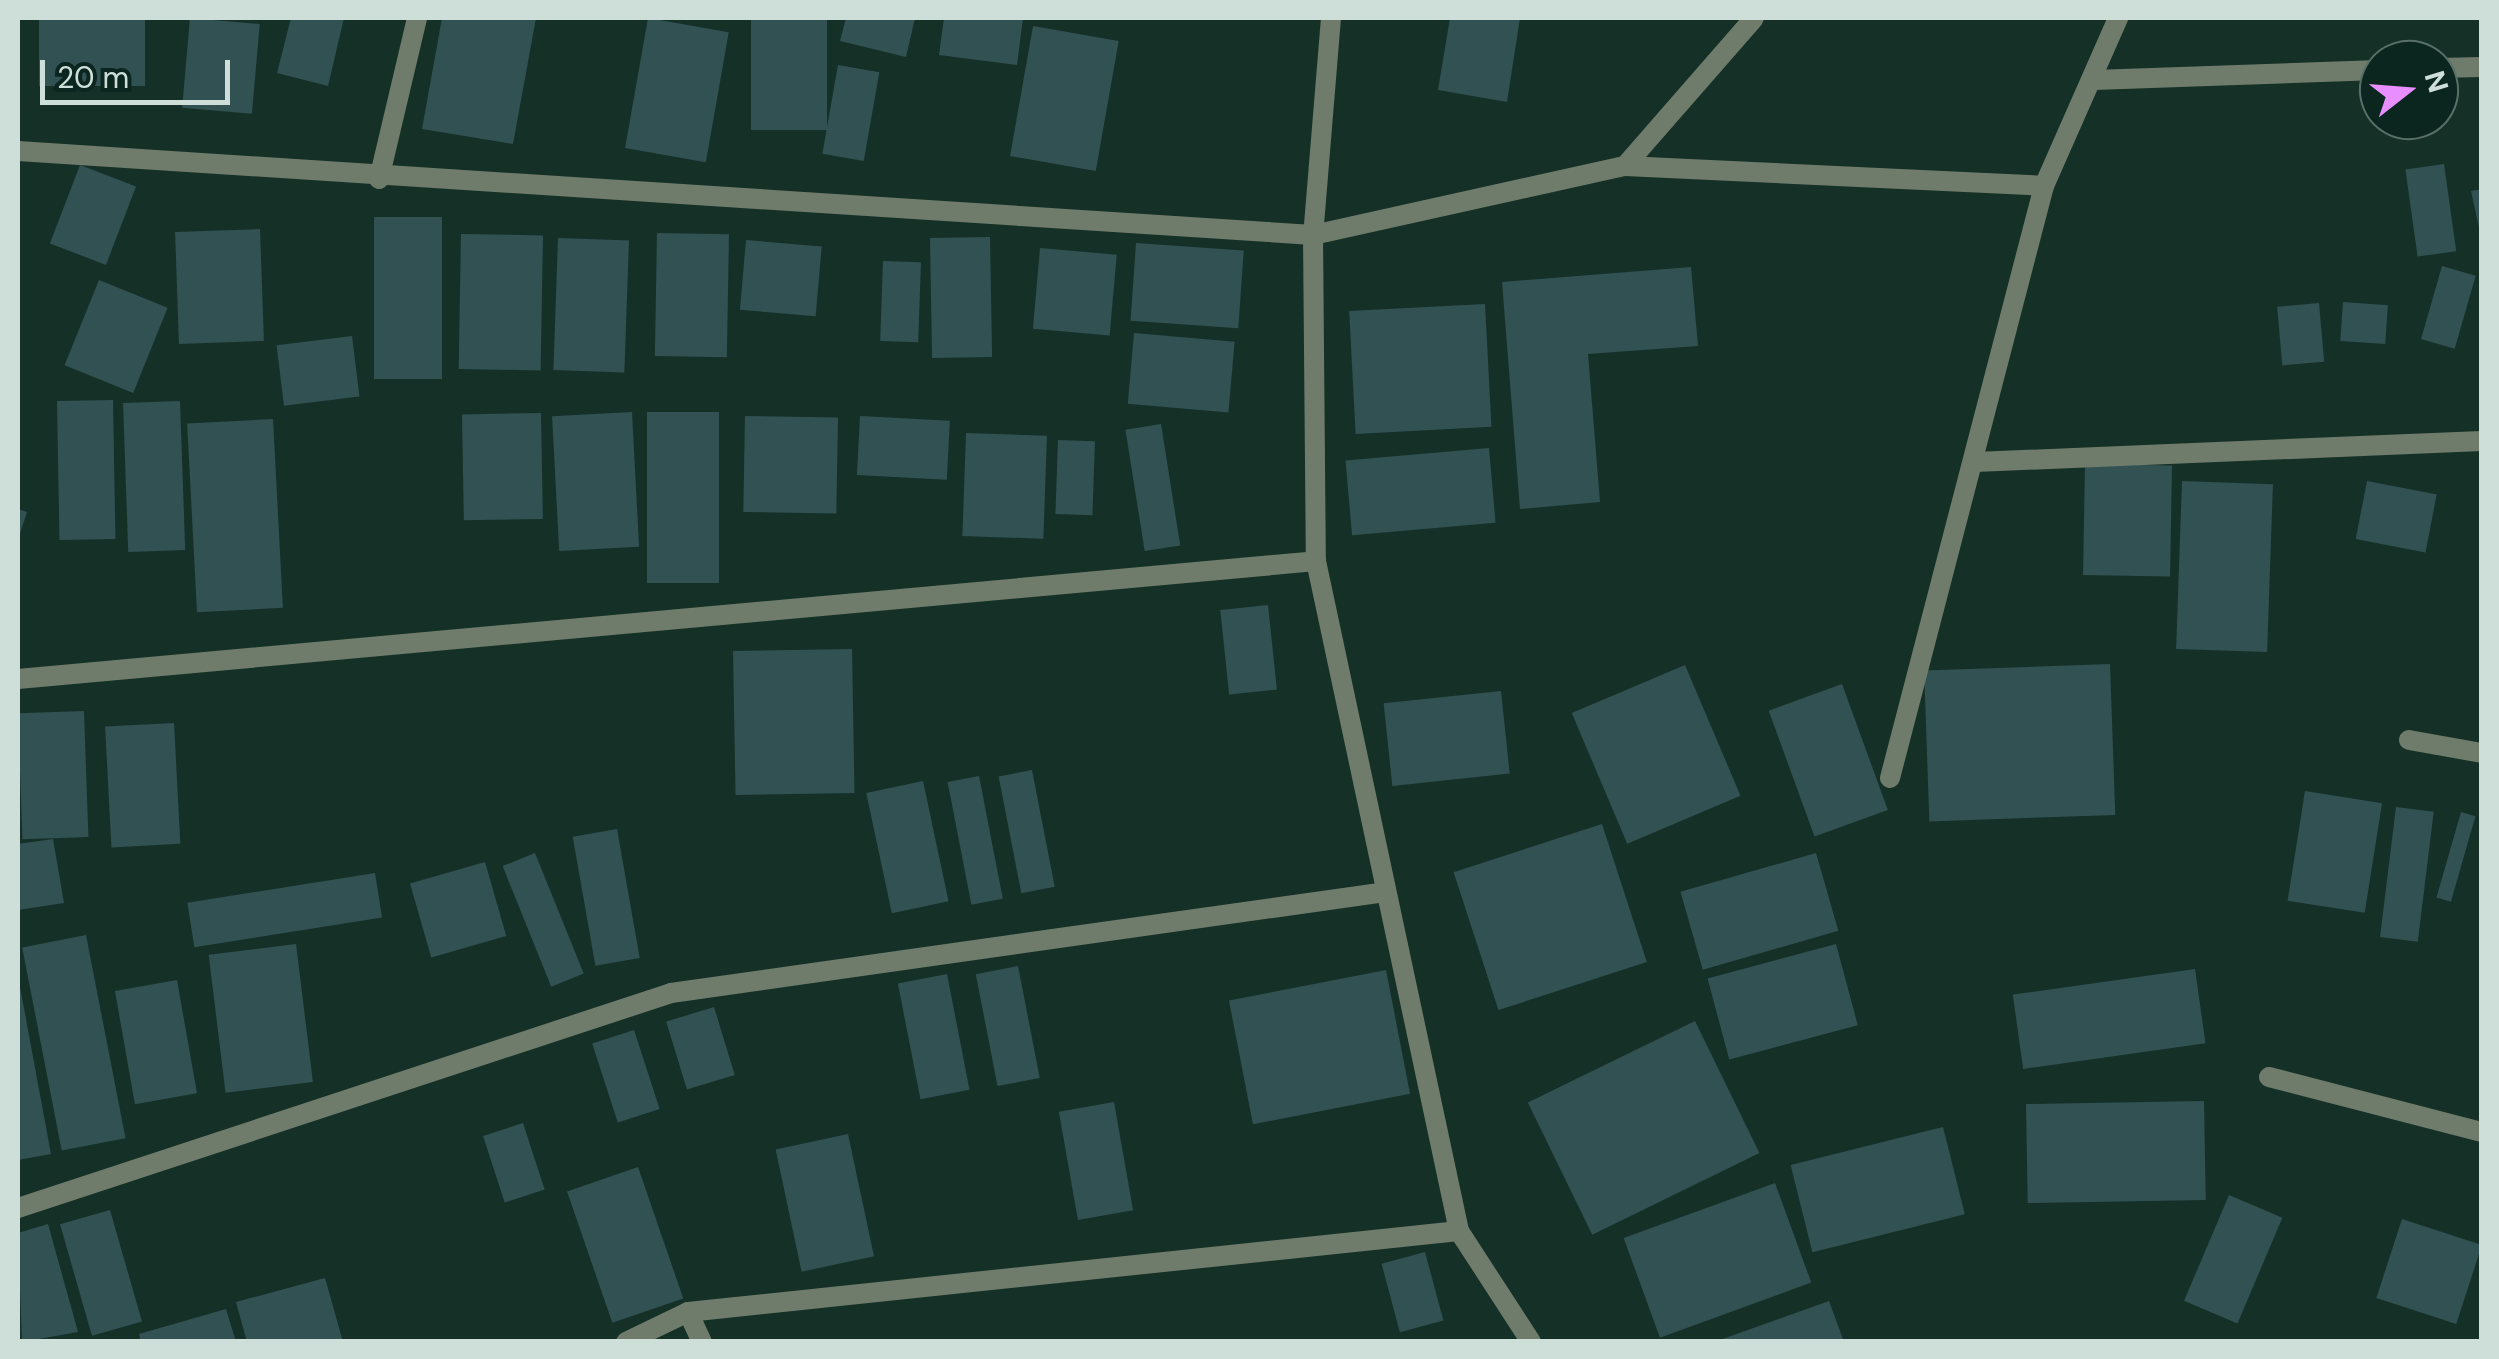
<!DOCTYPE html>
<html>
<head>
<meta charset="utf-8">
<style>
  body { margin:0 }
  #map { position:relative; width:2499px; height:1359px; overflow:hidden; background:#153027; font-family:"DM Sans",sans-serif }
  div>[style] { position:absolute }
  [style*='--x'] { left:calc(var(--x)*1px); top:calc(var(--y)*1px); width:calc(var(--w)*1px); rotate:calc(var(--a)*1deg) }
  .building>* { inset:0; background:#325153; transform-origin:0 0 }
  .street>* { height:20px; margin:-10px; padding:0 10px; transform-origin:10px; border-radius:10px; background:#6f7c6c }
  span { translate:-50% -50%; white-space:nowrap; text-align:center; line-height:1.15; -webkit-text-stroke:10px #0b261e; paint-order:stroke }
  .frame { position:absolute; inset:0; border:20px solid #ceded8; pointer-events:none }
  .north { position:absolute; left:2359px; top:40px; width:100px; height:100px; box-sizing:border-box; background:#0b261e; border:2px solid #597068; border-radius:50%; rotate:73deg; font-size:28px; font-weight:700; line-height:40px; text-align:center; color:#ceded8 }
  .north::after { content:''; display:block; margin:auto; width:35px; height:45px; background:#e88eff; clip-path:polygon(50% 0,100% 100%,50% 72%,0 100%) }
  .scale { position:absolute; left:40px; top:60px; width:190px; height:45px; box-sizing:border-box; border:5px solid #ceded8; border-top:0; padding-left:12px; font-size:30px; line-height:35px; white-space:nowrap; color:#ceded8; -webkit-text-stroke:8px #0b261e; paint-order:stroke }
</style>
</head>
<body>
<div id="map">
  <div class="building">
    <div style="left:39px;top:18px;width:106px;height:68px"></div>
    <div style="left:190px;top:18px;width:70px;height:90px;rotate:5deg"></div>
    <div style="clip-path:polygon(291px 18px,344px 18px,328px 86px,277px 73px)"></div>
    <div style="clip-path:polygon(442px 18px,536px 18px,513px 144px,422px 129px)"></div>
    <div style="left:648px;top:18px;width:82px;height:132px;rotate:10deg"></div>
    <div style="left:751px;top:18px;width:76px;height:112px"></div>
    <div style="clip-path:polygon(846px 18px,915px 18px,906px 57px,840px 41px)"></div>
    <div style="clip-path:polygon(944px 18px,1023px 18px,1017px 65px,939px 55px)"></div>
    <div style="clip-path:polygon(1450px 18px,1520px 18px,1507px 102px,1438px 90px)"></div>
    <div style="left:1033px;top:26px;width:87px;height:132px;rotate:10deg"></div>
    <div style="left:838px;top:65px;width:42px;height:90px;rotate:10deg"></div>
    <div style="left:2444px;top:164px;width:88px;height:39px;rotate:82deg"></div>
    <div style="left:80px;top:165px;width:60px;height:84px;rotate:21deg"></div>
    <div style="clip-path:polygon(2482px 189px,2482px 232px,2480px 232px,2471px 191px)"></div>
    <div style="left:374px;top:217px;width:68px;height:162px"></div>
    <div style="left:260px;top:229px;width:112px;height:85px;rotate:88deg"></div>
    <div style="left:657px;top:233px;width:72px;height:123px;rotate:1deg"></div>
    <div style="left:461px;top:234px;width:82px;height:135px;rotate:1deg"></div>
    <div style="left:990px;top:237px;width:120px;height:60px;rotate:89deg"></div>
    <div style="left:558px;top:238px;width:71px;height:132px;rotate:2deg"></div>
    <div style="left:746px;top:240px;width:76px;height:70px;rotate:5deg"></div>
    <div style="left:1136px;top:243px;width:108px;height:78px;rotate:4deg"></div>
    <div style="left:1040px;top:248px;width:77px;height:81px;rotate:5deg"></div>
    <div style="left:883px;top:261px;width:38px;height:80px;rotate:2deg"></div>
    <div style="left:2442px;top:266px;width:35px;height:76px;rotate:16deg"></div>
    <div style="clip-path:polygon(1691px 267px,1698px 346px,1588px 354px,1600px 502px,1520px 509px,1502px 282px)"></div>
    <div style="left:99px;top:280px;width:74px;height:92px;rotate:22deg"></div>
    <div style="left:2343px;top:302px;width:45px;height:39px;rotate:4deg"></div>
    <div style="left:2319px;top:303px;width:59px;height:42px;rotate:85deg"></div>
    <div style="left:1485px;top:304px;width:123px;height:136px;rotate:87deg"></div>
    <div style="left:1134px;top:333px;width:101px;height:71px;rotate:5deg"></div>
    <div style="left:352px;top:336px;width:61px;height:76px;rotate:83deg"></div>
    <div style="left:113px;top:400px;width:139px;height:56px;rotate:89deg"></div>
    <div style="left:180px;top:401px;width:149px;height:57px;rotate:88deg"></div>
    <div style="left:632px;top:412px;width:135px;height:80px;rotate:87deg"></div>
    <div style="left:647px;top:412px;width:72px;height:171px"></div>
    <div style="left:541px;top:413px;width:106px;height:79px;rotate:89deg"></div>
    <div style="left:745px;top:416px;width:93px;height:96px;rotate:1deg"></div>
    <div style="left:860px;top:416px;width:90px;height:59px;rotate:3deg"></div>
    <div style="left:273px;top:419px;width:189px;height:86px;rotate:87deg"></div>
    <div style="left:1161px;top:424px;width:123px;height:36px;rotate:81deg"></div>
    <div style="left:966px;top:433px;width:81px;height:103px;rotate:2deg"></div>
    <div style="left:1058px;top:440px;width:37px;height:74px;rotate:2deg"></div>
    <div style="left:1489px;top:448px;width:75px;height:144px;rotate:85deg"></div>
    <div style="left:2085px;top:464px;width:87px;height:111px;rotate:1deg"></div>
    <div style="left:2182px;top:481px;width:91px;height:168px;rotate:2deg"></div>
    <div style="left:2367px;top:481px;width:71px;height:59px;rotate:11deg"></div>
    <div style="clip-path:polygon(18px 509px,27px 512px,18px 540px)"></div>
    <div style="left:1268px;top:605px;width:85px;height:48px;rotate:84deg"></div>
    <div style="left:852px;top:649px;width:144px;height:119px;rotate:89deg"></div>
    <div style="left:2110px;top:664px;width:151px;height:186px;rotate:88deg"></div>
    <div style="left:1685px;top:665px;width:142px;height:123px;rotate:67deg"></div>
    <div style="left:1842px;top:684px;width:134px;height:78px;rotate:70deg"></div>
    <div style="left:1501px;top:691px;width:83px;height:118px;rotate:84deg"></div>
    <div style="left:84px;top:711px;width:126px;height:66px;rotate:88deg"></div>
    <div style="left:174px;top:723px;width:121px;height:69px;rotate:87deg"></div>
    <div style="left:1032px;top:770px;width:119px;height:34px;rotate:79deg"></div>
    <div style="left:979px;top:776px;width:125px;height:32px;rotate:79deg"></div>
    <div style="left:923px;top:781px;width:123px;height:58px;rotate:78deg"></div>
    <div style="left:2305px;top:791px;width:78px;height:111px;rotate:9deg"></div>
    <div style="left:2396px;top:807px;width:38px;height:131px;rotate:7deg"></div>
    <div style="left:2461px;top:812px;width:15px;height:89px;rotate:16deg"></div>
    <div style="left:1602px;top:824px;width:145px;height:156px;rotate:72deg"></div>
    <div style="left:617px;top:829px;width:131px;height:45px;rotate:80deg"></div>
    <div style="clip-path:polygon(53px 839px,64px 903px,18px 910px,18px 844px)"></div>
    <div style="left:535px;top:853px;width:130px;height:35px;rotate:68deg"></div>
    <div style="left:1816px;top:853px;width:81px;height:141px;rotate:74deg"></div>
    <div style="left:485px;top:862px;width:77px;height:78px;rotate:74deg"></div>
    <div style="left:375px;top:873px;width:45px;height:190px;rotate:81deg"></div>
    <div style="left:86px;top:935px;width:207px;height:65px;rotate:79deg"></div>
    <div style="left:296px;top:944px;width:139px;height:88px;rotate:83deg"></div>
    <div style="left:1836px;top:944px;width:84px;height:133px;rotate:75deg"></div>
    <div style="left:1018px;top:966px;width:114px;height:43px;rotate:79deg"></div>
    <div style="left:2195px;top:969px;width:75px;height:184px;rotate:82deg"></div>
    <div style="left:1386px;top:970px;width:126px;height:160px;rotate:79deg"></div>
    <div style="left:947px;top:974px;width:118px;height:50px;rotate:79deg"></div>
    <div style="clip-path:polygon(18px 976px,51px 1154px,18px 1160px)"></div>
    <div style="left:177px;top:980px;width:115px;height:63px;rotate:80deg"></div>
    <div style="left:714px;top:1007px;width:71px;height:50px;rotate:73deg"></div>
    <div style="left:1695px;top:1021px;width:147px;height:186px;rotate:64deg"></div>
    <div style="left:634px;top:1030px;width:83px;height:44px;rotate:72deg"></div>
    <div style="left:2204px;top:1101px;width:99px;height:178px;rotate:89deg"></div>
    <div style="left:1114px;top:1102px;width:110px;height:56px;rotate:80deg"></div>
    <div style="left:523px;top:1123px;width:70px;height:42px;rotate:72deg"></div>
    <div style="left:1943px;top:1127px;width:90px;height:157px;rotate:76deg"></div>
    <div style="left:848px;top:1134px;width:125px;height:74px;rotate:78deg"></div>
    <div style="left:638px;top:1167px;width:139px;height:75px;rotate:71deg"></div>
    <div style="left:1775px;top:1183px;width:106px;height:161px;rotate:70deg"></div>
    <div style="left:2229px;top:1195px;width:58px;height:115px;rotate:23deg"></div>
    <div style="left:110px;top:1210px;width:116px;height:52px;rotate:74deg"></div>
    <div style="left:2402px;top:1219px;width:84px;height:83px;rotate:18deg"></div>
    <div style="clip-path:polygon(48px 1224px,78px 1332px,22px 1342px,18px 1233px)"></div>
    <div style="left:1425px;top:1252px;width:71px;height:45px;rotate:75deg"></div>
    <div style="clip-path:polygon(325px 1278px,343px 1342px,247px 1342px,236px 1302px)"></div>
    <div style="clip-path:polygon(1829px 1301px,1844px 1342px,1717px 1342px,1717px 1341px)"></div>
    <div style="clip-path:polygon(226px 1309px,236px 1342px,141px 1342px,139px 1334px)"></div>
  </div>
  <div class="street">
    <div style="--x:1331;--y:18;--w:218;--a:94.7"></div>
    <div style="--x:1313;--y:235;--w:320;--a:-12.5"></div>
    <div style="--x:1625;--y:166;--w:419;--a:2.7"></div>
    <div style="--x:2439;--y:68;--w:43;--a:-1.3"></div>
    <div style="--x:2094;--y:80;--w:285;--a:-2"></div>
    <div style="--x:18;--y:151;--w:1298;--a:3.71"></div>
    <div style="--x:1313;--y:235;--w:326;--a:89.5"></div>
    <div style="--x:1316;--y:561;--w:685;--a:77.95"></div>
    <div style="--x:1459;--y:1231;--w:132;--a:57"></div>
    <div style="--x:1625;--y:166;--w:196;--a:-48.9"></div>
    <div style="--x:379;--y:179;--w:165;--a:-76.7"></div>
    <div style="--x:1975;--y:462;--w:507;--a:-2.37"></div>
    <div style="--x:18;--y:679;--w:1303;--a:-5.19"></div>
    <div style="--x:2409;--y:740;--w:74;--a:10.1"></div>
    <div style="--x:1890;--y:778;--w:612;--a:-75.42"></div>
    <div style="--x:2044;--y:186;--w:184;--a:-66.2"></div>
    <div style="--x:2269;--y:1077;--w:220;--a:14.5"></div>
    <div style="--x:18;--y:1208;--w:687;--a:-18.22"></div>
    <div style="--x:671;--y:993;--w:721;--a:-8.05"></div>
    <div style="--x:688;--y:1312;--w:33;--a:65"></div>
    <div style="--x:626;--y:1342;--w:69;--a:-25.8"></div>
    <div style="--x:688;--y:1312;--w:775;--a:-6"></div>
  </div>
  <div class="frame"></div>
  <div class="north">N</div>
  <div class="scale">20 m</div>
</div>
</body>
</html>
